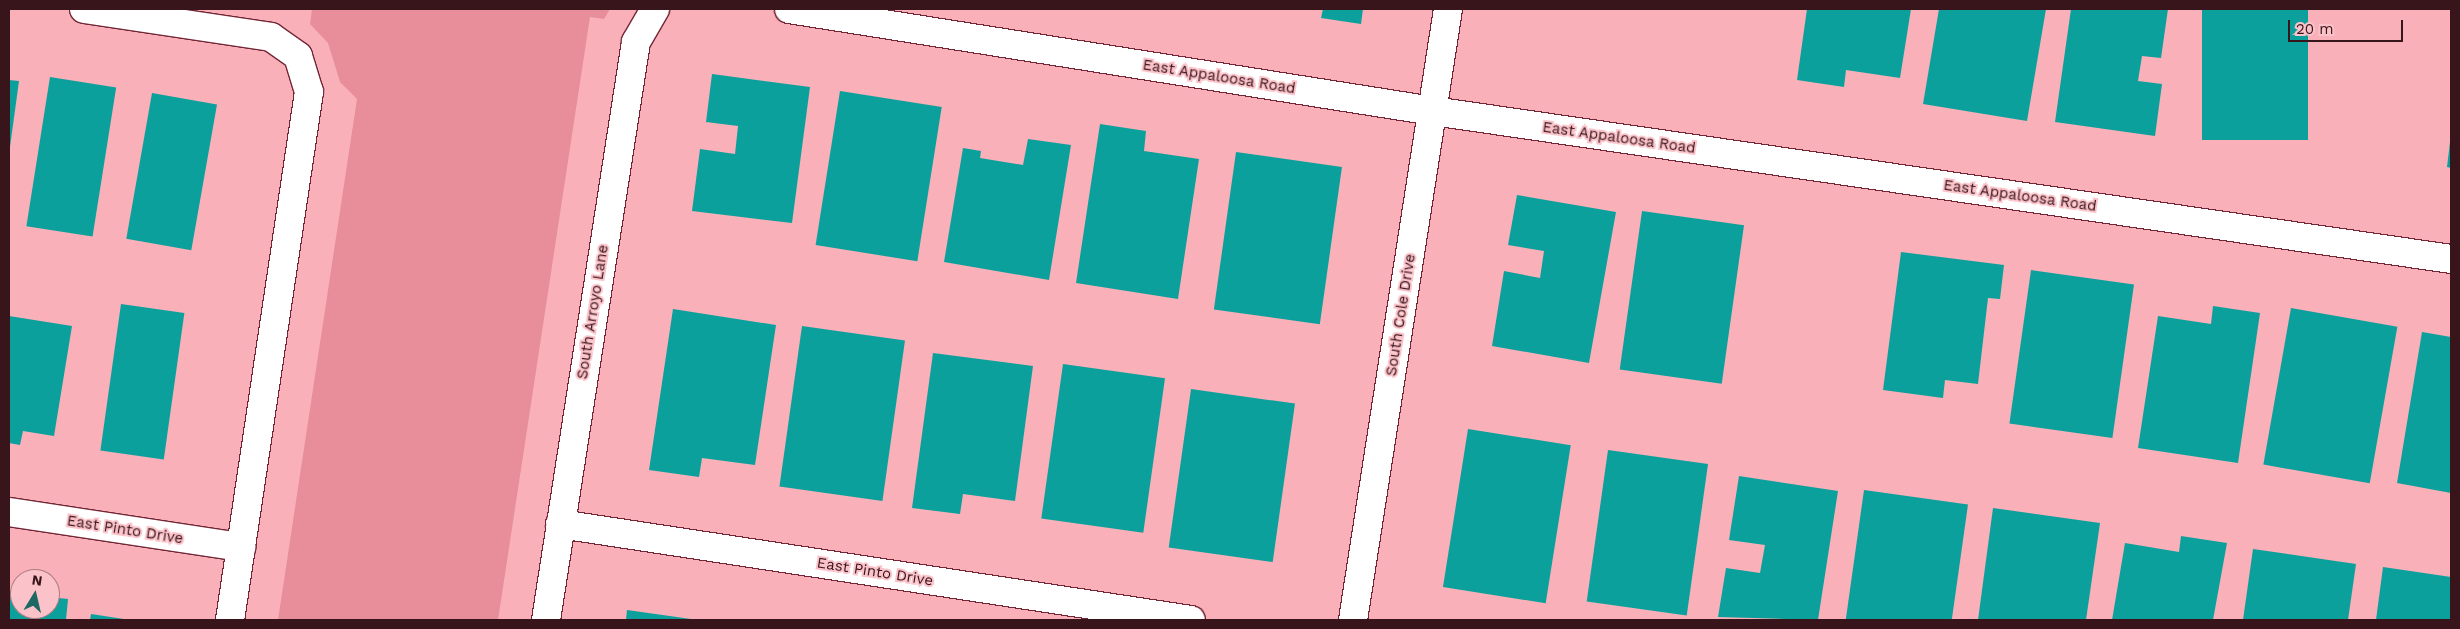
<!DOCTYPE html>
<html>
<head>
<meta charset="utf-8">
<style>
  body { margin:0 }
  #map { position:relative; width:2460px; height:629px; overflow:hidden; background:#f9b0b8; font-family:"Work Sans",sans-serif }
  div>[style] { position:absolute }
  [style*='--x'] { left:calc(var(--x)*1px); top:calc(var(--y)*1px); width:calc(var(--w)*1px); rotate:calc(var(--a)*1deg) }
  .green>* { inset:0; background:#e78e9a }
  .building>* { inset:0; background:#0ca09c; transform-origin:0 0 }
  .roads { filter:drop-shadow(1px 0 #722635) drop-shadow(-1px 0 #722635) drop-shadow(0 1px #722635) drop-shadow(0 -1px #722635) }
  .street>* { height:28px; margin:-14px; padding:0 14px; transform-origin:14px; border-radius:14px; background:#fff }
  span { translate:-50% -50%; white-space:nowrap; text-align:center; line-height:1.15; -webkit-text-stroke:4px #fbc3c9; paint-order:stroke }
  .street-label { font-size:15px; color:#37151b }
  .frame { position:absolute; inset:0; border:10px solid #37151b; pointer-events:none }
  .north { position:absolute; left:10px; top:569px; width:50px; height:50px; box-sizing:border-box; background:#fbc3c9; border:1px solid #ad7d83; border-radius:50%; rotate:9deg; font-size:14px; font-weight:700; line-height:20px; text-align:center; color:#37151b }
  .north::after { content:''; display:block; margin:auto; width:18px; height:22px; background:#1b6865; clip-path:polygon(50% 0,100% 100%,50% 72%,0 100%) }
  .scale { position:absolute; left:2288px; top:20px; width:115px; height:22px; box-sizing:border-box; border:2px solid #37151b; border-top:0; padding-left:6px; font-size:15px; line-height:18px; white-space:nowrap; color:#37151b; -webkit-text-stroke:4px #fbc3c9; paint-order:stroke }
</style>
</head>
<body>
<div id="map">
  <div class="green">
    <div style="clip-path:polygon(312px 9px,610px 9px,604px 19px,590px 17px,498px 620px,278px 620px,357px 99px,340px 82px,328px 43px,310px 24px)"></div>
  </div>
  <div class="building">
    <div style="clip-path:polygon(1323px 9px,1363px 9px,1361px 24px,1321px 18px)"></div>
    <div style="clip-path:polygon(1807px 9px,1911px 9px,1900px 78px,1846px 70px,1844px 87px,1797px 80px)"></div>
    <div style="clip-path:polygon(1939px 9px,2046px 9px,2027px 121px,1923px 104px)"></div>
    <div style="clip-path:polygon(2071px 9px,2168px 9px,2161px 58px,2142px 56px,2138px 81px,2162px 84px,2155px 136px,2055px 122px)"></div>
    <div style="left:2202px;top:9px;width:106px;height:131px"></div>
    <div style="clip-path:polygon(712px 74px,810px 87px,792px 223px,692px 211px,700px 149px,735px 154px,738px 126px,706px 122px)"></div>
    <div style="left:50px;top:77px;width:67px;height:151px;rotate:9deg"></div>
    <div style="clip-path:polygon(9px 80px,19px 81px,10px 147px,9px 147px)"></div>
    <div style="left:840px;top:91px;width:103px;height:156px;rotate:9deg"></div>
    <div style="left:152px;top:93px;width:66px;height:148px;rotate:10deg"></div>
    <div style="clip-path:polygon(1100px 124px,1146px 131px,1144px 151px,1199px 159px,1178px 299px,1076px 283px)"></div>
    <div style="clip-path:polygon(1028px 139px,1071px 145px,1049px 280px,944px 262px,963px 148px,981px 151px,980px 158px,1023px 165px)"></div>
    <div style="clip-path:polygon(2450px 142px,2451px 142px,2451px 168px,2447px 167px)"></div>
    <div style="left:1236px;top:152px;width:107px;height:159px;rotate:8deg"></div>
    <div style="clip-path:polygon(1517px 195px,1616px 212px,1589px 363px,1492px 346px,1504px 271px,1540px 278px,1544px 251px,1508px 245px)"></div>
    <div style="left:1642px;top:211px;width:103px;height:160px;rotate:8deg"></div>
    <div style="clip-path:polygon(1901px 252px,2004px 265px,2000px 299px,1988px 298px,1978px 384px,1945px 380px,1943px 398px,1883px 390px)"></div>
    <div style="left:2031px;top:270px;width:104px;height:155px;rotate:8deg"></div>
    <div style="left:121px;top:304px;width:64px;height:148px;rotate:8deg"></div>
    <div style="clip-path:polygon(2213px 306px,2260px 313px,2238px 463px,2138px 448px,2158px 316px,2211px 324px)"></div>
    <div style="left:2291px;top:308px;width:108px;height:159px;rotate:10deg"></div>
    <div style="clip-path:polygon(673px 309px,776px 325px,755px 465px,702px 458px,699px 477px,649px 470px)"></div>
    <div style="clip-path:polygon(9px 316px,72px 326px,54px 436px,23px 431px,20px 445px,9px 443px)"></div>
    <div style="left:802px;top:326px;width:104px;height:162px;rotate:8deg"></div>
    <div style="clip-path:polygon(2422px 332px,2451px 337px,2451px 493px,2397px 483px)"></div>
    <div style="clip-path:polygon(933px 353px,1033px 366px,1015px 501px,963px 494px,960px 514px,912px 508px)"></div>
    <div style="left:1063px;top:364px;width:103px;height:156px;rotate:8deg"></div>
    <div style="left:1191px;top:389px;width:105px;height:160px;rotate:8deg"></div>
    <div style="left:1468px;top:429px;width:104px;height:160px;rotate:9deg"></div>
    <div style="left:1608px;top:450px;width:101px;height:153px;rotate:8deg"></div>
    <div style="clip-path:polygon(1739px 476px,1838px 491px,1818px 620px,1718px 617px,1726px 568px,1760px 573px,1765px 545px,1729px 540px)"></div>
    <div style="left:1864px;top:490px;width:105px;height:131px;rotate:8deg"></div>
    <div style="clip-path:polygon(1993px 508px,2100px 523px,2086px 620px,1978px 620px)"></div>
    <div style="clip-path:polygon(2181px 536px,2227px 543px,2213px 620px,2112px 620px,2125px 543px,2179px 552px)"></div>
    <div style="clip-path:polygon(2253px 549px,2356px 564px,2348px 620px,2243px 620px)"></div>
    <div style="clip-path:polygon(2383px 567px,2451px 577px,2451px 620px,2376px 620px)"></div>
    <div style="clip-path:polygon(9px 591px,20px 593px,20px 609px,50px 609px,50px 597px,68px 599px,66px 620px,9px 620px)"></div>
    <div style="clip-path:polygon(627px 610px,691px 619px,691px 620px,626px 620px)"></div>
    <div style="clip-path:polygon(91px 614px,124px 619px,124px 620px,90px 620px)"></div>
  </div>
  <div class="roads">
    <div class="street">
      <div style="--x:84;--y:9;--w:189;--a:8.5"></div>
      <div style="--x:271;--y:37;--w:33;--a:35"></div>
      <div style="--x:298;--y:56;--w:38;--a:73"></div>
      <div style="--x:309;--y:92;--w:534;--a:98.51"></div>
      <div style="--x:789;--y:9;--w:652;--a:9"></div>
      <div style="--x:1433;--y:111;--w:1029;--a:8.27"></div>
      <div style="--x:9;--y:512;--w:235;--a:8.6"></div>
      <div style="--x:560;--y:524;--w:638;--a:8.65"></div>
      <div style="--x:546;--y:620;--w:585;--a:-81.15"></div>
      <div style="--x:636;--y:42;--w:38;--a:-60"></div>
      <div style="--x:1353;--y:620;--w:618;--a:-81.16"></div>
    </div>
  </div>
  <div class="street-label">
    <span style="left:1219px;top:77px;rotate:9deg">East Appaloosa Road</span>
    <span style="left:1619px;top:138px;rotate:8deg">East Appaloosa Road</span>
    <span style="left:2020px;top:196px;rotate:8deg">East Appaloosa Road</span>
    <span style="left:593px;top:312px;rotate:-81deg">South Arroyo Lane</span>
    <span style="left:1401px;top:315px;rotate:-81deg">South Cole Drive</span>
    <span style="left:125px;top:530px;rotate:9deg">East Pinto Drive</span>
    <span style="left:875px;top:572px;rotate:9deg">East Pinto Drive</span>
  </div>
  <div class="frame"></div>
  <div class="north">N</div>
  <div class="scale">20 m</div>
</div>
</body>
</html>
